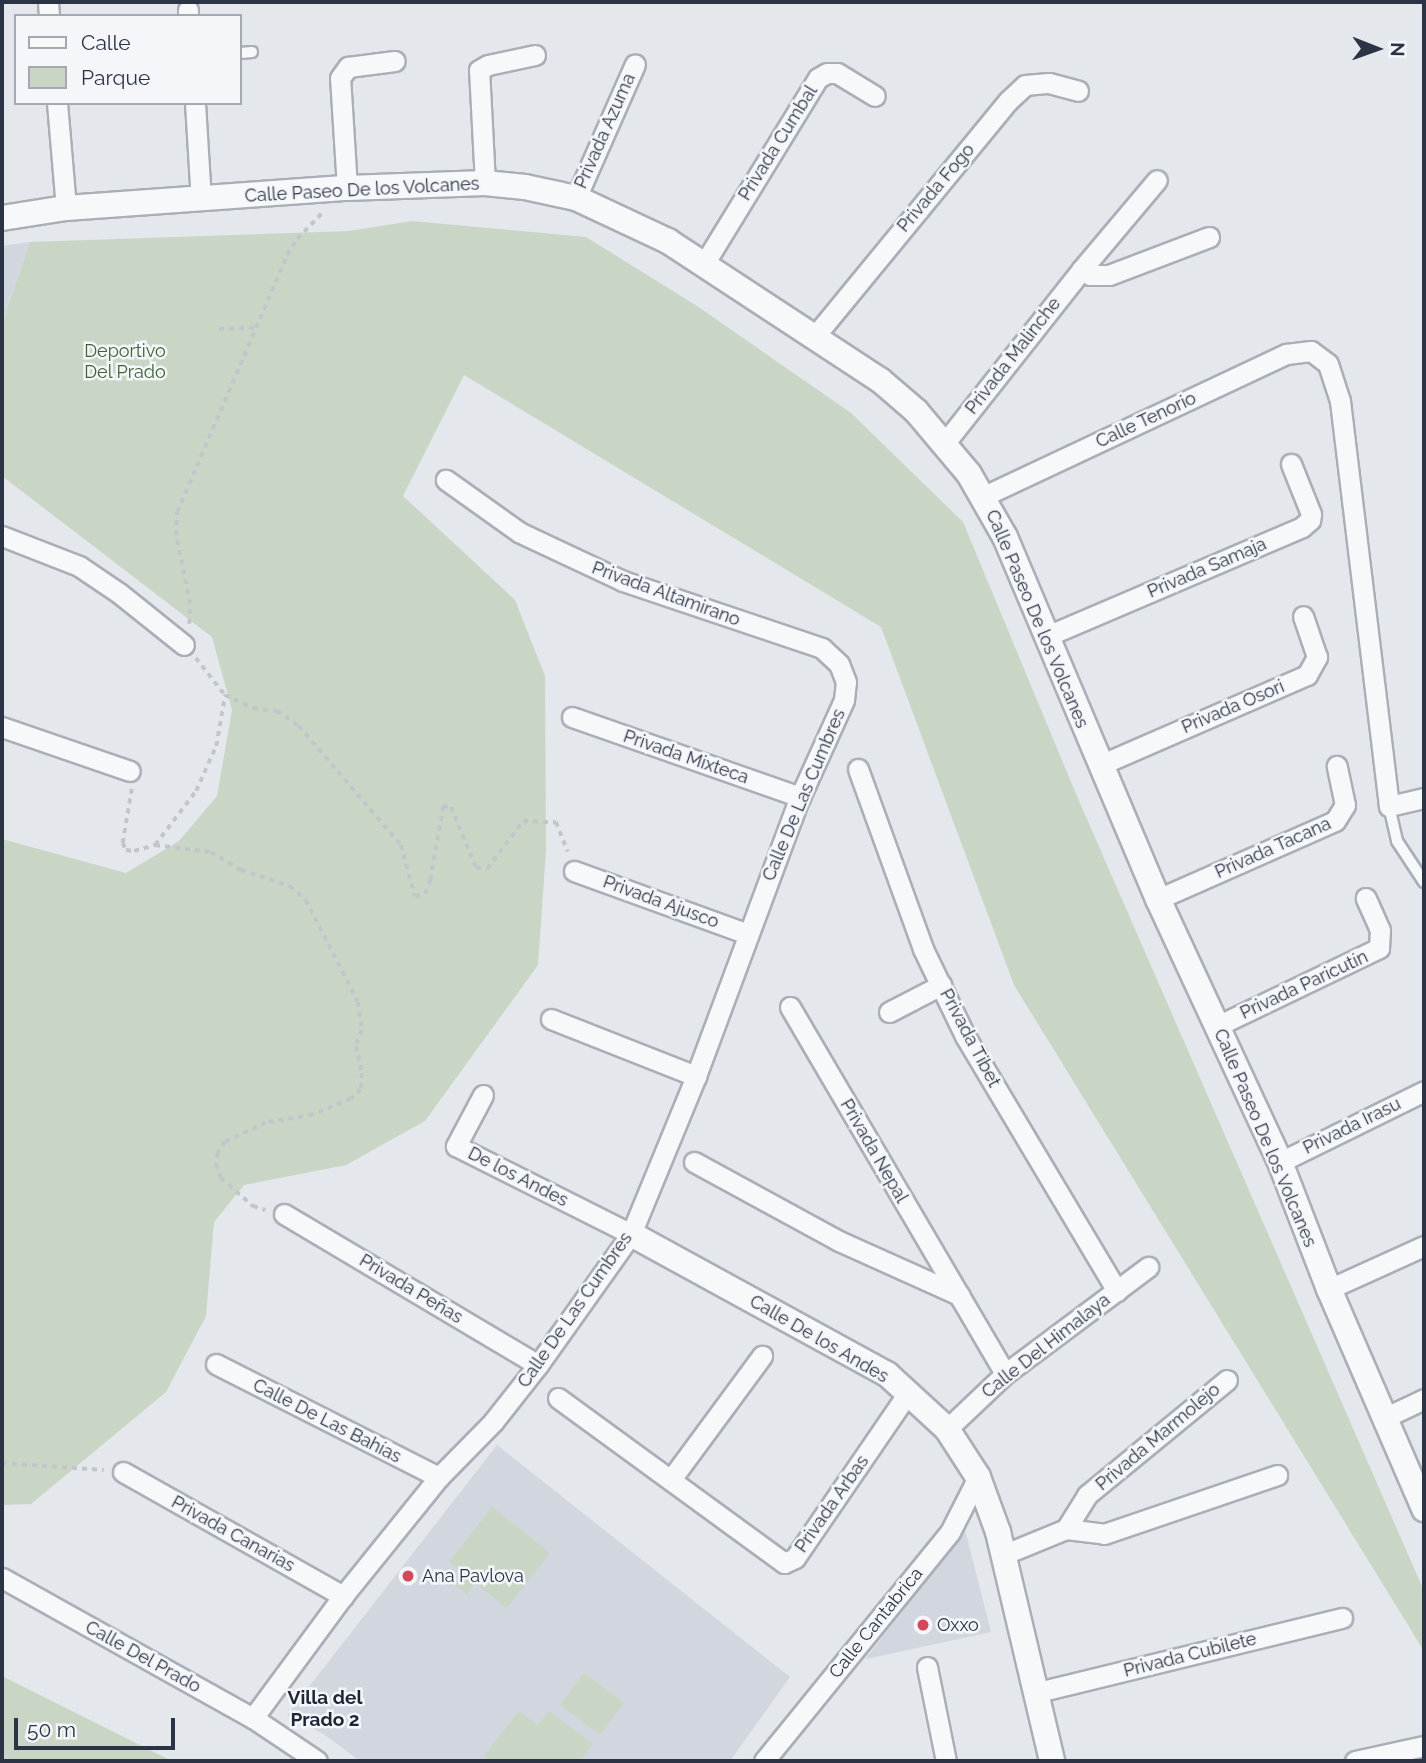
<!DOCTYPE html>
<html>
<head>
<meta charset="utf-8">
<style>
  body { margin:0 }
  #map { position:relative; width:1426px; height:1763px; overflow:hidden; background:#e4e7ec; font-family:Raleway,sans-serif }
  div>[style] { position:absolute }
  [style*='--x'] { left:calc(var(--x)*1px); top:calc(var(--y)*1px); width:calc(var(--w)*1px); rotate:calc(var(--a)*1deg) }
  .built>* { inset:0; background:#d2d6de }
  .green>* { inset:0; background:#c9d6c5; transform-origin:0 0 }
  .path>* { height:3.5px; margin-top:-1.75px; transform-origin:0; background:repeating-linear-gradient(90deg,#c2c5cb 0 5px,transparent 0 10px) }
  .roads { filter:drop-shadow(2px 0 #a9aeb7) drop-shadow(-2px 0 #a9aeb7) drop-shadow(0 2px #a9aeb7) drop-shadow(0 -2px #a9aeb7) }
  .service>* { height:10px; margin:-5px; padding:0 5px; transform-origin:5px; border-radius:5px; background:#f7f8fa }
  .minor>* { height:19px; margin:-9.5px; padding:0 9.5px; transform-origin:9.5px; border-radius:9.5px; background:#f7f8fa }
  .tertiary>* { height:24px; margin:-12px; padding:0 12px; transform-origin:12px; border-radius:12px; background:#f7f8fa }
  .dots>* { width:19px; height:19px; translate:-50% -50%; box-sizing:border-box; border:4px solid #f4f6f9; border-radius:50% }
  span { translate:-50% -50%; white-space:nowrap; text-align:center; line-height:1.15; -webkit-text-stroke:5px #f4f6f9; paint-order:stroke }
  .street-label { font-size:18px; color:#2b3445 }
  .park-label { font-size:18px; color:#3f6138 }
  .poi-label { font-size:18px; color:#2b3445 }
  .left { translate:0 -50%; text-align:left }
  .neighbourhood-label { font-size:19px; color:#1d2536; font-weight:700 }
  .frame { position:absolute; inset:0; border:4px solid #2b3445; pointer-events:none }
  .legend { position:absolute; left:14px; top:14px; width:228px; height:91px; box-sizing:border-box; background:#f4f6f9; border:2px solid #a4a8b1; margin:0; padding:9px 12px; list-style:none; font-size:21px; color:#2b3445 }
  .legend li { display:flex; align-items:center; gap:14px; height:35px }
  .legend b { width:35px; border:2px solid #a4a8b1 }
  .north { position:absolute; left:1342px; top:14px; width:70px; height:70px; -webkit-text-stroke:5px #f4f6f9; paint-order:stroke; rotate:91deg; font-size:19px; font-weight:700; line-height:28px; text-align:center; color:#2b3445 }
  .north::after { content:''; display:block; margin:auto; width:24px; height:32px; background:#2b3445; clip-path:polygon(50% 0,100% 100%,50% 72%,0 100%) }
  .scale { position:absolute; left:14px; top:1718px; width:161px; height:32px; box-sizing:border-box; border:4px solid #2b3445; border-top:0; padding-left:9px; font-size:21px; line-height:24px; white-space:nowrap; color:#2b3445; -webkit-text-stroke:5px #f4f6f9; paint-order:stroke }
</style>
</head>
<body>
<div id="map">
  <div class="built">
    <div style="clip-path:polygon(30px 242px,2px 323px,2px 246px)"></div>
    <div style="clip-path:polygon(497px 1445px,790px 1677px,730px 1761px,360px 1761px,325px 1735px,287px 1715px)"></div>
    <div style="clip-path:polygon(965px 1530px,991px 1632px,866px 1659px,866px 1658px)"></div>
  </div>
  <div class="green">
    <div style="clip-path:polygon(412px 221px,586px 237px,697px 306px,851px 413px,963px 522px,1076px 794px,1424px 1591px,1424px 1651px,1014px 985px,881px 627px,464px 375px,403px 496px,515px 600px,545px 676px,546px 851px,538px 965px,425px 1121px,346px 1165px,244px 1185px,214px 1222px,206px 1316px,166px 1392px,31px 1504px,2px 1505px,2px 839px,126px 873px,179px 841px,217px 796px,232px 710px,212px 637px,2px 476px,2px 323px,30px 242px,349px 231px)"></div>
    <div style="clip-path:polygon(492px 1507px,550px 1553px,507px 1608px,475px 1583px,467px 1594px,455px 1585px,463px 1574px,449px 1562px)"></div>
    <div style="left:584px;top:1673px;width:50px;height:40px;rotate:37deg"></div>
    <div style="clip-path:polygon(2px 1676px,172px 1761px,2px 1761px)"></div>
    <div style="clip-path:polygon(519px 1711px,538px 1725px,549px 1711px,593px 1744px,580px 1761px,490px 1761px,484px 1756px)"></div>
  </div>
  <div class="path">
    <div style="--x:219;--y:329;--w:36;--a:-2"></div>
    <div style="--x:189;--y:624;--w:20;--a:-87"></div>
    <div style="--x:190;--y:604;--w:70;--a:-101.5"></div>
    <div style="--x:176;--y:535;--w:23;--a:-88"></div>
    <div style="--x:177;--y:512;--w:280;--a:-66.8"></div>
    <div style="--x:287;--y:255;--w:19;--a:-58"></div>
    <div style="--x:297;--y:239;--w:35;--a:-46"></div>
    <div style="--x:196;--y:658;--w:47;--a:51.9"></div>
    <div style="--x:225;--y:695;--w:31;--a:25"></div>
    <div style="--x:253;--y:708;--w:24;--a:7"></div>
    <div style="--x:277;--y:711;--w:27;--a:34"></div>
    <div style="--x:299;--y:726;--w:157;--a:49.4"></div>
    <div style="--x:401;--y:845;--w:53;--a:74.6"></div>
    <div style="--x:415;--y:896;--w:10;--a:-11"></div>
    <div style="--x:425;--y:894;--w:15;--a:-70"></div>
    <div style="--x:430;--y:880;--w:75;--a:-80"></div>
    <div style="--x:443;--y:806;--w:8;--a:7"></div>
    <div style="--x:451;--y:807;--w:65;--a:67.4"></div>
    <div style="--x:476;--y:867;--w:11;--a:10"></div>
    <div style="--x:487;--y:869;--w:60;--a:-53.1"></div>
    <div style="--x:523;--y:821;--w:33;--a:2"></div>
    <div style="--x:556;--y:822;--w:32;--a:68"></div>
    <div style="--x:132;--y:789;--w:55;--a:99.5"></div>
    <div style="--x:123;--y:843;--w:8;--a:67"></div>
    <div style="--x:126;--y:850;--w:8;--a:7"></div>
    <div style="--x:134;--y:851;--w:22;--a:-16"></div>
    <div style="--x:155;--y:845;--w:56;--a:7.1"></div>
    <div style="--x:211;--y:852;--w:35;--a:31"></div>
    <div style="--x:241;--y:870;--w:52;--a:18.1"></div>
    <div style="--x:290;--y:886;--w:21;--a:41"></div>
    <div style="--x:306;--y:900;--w:114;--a:63"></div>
    <div style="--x:358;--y:1002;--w:28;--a:82"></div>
    <div style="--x:362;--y:1030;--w:17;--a:111"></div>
    <div style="--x:356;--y:1046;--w:28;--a:77"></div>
    <div style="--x:362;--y:1073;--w:17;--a:93"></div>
    <div style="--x:361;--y:1090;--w:13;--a:138"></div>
    <div style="--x:351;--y:1099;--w:41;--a:157.2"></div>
    <div style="--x:313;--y:1115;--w:48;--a:170.3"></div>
    <div style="--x:266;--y:1123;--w:45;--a:155.1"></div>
    <div style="--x:225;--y:1142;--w:13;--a:122"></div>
    <div style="--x:218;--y:1153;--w:11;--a:100"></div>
    <div style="--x:216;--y:1164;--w:15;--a:70"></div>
    <div style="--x:221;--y:1178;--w:43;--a:41.2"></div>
    <div style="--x:253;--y:1206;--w:13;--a:18"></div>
    <div style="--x:155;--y:845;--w:68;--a:-52.8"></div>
    <div style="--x:196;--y:791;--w:49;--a:-66"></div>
    <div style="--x:216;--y:746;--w:52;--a:-80"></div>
    <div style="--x:2;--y:1463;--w:102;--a:3.9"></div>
  </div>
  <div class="roads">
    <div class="service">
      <div style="--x:240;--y:53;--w:12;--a:-5"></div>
      <div style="--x:1389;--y:806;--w:36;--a:77"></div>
      <div style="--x:1397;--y:841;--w:49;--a:56.6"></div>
    </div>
    <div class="minor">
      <div style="--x:48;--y:2;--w:14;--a:86"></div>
      <div style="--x:188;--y:10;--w:6;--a:90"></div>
      <div style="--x:57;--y:103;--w:105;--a:85.1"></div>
      <div style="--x:195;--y:103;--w:97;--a:86.5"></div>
      <div style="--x:485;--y:183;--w:113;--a:-93"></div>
      <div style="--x:479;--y:70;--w:10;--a:-29"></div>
      <div style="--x:488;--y:65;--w:48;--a:-12"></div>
      <div style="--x:347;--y:188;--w:110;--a:-93.6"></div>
      <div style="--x:340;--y:78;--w:14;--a:-54"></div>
      <div style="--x:348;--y:67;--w:47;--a:-7.3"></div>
      <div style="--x:576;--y:198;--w:146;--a:-66.2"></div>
      <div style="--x:704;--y:264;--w:218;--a:-58.5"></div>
      <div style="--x:818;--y:78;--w:10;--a:-29"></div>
      <div style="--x:827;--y:73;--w:10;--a:0"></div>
      <div style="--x:837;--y:73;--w:44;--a:31.2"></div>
      <div style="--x:1082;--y:269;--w:10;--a:37"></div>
      <div style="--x:1090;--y:275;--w:19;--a:0"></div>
      <div style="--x:1109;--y:275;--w:107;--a:-20.8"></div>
      <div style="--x:815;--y:336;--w:304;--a:-50.6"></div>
      <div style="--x:1008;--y:101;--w:23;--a:-43"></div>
      <div style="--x:1025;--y:85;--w:24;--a:-5"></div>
      <div style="--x:1049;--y:83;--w:30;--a:15"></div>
      <div style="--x:944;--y:444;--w:223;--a:-51.7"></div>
      <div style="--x:1082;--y:269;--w:116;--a:-49.9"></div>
      <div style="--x:984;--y:496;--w:334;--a:-25.2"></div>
      <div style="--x:1286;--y:354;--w:25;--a:-7"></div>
      <div style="--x:1311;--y:351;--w:21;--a:37"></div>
      <div style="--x:1328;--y:364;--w:39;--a:72"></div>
      <div style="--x:1340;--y:401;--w:408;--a:83.1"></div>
      <div style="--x:1389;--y:806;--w:36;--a:-13"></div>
      <div style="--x:2;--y:536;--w:83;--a:21.3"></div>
      <div style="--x:79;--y:566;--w:48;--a:34"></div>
      <div style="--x:119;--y:593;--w:83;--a:38.7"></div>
      <div style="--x:1047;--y:636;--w:277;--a:-23.1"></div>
      <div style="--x:1302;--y:527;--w:11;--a:-41"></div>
      <div style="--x:1310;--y:520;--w:6;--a:-81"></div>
      <div style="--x:1311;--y:514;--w:54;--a:-111.8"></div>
      <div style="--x:572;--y:717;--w:242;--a:19.3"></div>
      <div style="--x:2;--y:727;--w:135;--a:19"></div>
      <div style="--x:1100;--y:765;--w:226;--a:-23.5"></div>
      <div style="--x:1307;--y:675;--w:21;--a:-61"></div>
      <div style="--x:1317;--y:657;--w:43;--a:-108.9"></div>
      <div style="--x:858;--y:769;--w:191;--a:70.1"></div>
      <div style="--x:923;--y:949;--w:97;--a:64.2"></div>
      <div style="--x:965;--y:1036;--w:297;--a:59.2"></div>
      <div style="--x:574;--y:871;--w:185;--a:19.9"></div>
      <div style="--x:1158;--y:899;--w:193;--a:-23.8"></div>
      <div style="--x:1335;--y:821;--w:19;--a:-58"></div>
      <div style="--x:1345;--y:805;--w:40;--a:-102"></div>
      <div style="--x:790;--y:1007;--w:425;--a:59.6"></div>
      <div style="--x:889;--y:1012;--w:59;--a:-27.4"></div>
      <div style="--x:551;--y:1019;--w:156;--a:21.5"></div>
      <div style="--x:1217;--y:1026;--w:180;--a:-25.7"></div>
      <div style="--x:1379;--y:948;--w:18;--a:-87"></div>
      <div style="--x:1380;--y:930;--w:35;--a:-114"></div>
      <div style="--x:483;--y:1095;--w:58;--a:117.9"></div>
      <div style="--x:456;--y:1146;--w:196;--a:26.7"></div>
      <div style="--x:694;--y:1162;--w:165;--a:28.6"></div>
      <div style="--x:839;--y:1241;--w:132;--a:24.2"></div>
      <div style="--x:1280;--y:1162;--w:161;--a:-26.2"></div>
      <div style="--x:284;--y:1214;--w:295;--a:30.7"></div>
      <div style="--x:1329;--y:1289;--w:104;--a:-24.4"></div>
      <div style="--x:216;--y:1364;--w:250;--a:26.9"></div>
      <div style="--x:558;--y:1398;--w:280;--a:36.1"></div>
      <div style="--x:784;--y:1563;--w:12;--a:-24"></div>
      <div style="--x:795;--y:1558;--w:200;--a:-55.6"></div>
      <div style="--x:1386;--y:1417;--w:42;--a:-25.3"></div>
      <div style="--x:947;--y:1429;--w:80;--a:-43.5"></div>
      <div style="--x:1005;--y:1374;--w:179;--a:-36.8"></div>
      <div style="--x:123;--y:1472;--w:253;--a:29.4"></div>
      <div style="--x:672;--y:1478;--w:152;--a:-53.6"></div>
      <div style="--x:1066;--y:1529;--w:40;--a:-58"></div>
      <div style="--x:1087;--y:1495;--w:181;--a:-39.4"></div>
      <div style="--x:1005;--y:1554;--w:66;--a:-22.3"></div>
      <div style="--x:1066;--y:1529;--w:38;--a:7"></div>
      <div style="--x:1104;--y:1534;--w:183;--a:-18.8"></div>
      <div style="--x:2;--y:1578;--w:287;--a:29.2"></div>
      <div style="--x:253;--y:1718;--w:77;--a:33.9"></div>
      <div style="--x:927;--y:1667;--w:96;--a:78.6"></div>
      <div style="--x:1038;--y:1692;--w:313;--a:-13.7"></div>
      <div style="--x:253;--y:1718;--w:152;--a:-53.6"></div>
      <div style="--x:343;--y:1596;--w:153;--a:-51.1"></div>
      <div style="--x:439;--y:1477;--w:77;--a:-45.5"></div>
      <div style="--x:493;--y:1422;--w:73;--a:-51.7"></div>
      <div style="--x:538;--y:1365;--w:161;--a:-54.6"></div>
      <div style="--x:631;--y:1234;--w:171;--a:-67.6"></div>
      <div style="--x:696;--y:1076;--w:298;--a:-69.6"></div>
      <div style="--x:800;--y:797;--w:107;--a:-65.6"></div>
      <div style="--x:844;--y:700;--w:18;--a:-84"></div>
      <div style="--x:846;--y:682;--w:19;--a:-111"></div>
      <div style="--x:839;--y:664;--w:23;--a:-137"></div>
      <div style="--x:822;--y:648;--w:210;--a:-161.4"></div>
      <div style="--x:623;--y:581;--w:115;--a:-154.8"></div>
      <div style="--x:519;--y:532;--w:90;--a:-144.5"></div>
      <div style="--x:764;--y:1761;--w:295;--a:-50.9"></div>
      <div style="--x:950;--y:1532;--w:62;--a:-63"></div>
      <div style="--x:1355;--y:1761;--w:71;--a:-12.3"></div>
    </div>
    <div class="tertiary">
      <div style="--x:2;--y:218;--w:65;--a:-8.9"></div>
      <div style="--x:66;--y:208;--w:282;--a:-4.1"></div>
      <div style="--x:347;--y:188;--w:138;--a:-2.1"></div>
      <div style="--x:485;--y:183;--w:40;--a:5.7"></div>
      <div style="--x:525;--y:187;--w:52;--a:12.2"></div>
      <div style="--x:576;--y:198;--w:102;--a:25.1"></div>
      <div style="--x:668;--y:241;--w:254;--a:33.3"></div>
      <div style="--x:880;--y:380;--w:48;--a:40.7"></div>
      <div style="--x:916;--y:411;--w:82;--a:49.9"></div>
      <div style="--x:969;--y:474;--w:73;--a:60.3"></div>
      <div style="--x:1005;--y:537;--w:393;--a:67.1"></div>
      <div style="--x:1158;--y:899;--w:290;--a:65.1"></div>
      <div style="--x:1280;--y:1162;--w:136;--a:68.9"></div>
      <div style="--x:1329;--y:1289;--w:240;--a:66.6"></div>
      <div style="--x:631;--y:1234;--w:292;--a:28.7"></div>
      <div style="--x:887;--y:1374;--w:81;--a:42.5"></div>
      <div style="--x:947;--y:1429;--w:57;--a:57.1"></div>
      <div style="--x:978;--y:1477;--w:59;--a:70"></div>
      <div style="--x:998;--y:1532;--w:235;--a:76.7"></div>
    </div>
  </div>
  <div class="dots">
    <div style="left:408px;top:1576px;background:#d1495b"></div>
    <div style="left:923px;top:1625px;background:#d1495b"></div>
  </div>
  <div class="street-label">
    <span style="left:605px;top:131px;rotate:-66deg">Privada Azuma</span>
    <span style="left:778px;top:143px;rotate:-58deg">Privada Cumbal</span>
    <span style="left:936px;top:188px;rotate:-50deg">Privada Fogo</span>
    <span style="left:362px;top:190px;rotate:-3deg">Calle Paseo De los Volcanes</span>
    <span style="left:1013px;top:356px;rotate:-52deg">Privada Malinche</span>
    <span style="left:1146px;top:420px;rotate:-25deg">Calle Tenorio</span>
    <span style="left:1207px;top:568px;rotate:-23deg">Privada Samaja</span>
    <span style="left:666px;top:594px;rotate:20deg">Privada Altamirano</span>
    <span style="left:1037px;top:619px;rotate:67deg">Calle Paseo De los Volcanes</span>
    <span style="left:1233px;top:707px;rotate:-23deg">Privada Osori</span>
    <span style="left:686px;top:757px;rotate:19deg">Privada Mixteca</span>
    <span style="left:804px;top:795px;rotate:-67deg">Calle De Las Cumbres</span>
    <span style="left:1273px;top:848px;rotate:-24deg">Privada Tacana</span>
    <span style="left:661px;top:902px;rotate:20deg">Privada Ajusco</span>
    <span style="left:1304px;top:985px;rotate:-25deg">Privada Paricutín</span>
    <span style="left:970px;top:1038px;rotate:62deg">Privada Tibet</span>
    <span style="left:1352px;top:1126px;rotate:-26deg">Privada Irasu</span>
    <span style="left:1265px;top:1138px;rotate:67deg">Calle Paseo De los Volcanes</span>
    <span style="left:874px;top:1151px;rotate:60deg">Privada Nepal</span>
    <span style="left:518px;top:1177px;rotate:27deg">De los Andes</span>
    <span style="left:411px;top:1289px;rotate:31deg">Privada Peñas</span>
    <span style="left:575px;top:1310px;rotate:-55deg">Calle De Las Cumbres</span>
    <span style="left:819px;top:1339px;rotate:30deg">Calle De los Andes</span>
    <span style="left:1046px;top:1346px;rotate:-38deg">Calle Del Himalaya</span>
    <span style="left:327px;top:1421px;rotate:27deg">Calle De Las Bahías</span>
    <span style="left:1158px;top:1437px;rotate:-40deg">Privada Marmolejo</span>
    <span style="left:832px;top:1504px;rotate:-55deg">Privada Arbas</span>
    <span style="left:233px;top:1534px;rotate:29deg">Privada Canarias</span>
    <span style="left:876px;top:1623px;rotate:-51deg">Calle Cantabrica</span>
    <span style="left:1190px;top:1655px;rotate:-14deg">Privada Cubilete</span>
    <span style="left:143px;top:1657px;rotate:29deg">Calle Del Prado</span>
  </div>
  <div class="park-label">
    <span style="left:125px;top:362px">Deportivo<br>Del Prado</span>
  </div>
  <div class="poi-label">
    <span class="left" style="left:422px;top:1576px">Ana Pavlova</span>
    <span class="left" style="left:937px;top:1625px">Oxxo</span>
  </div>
  <div class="neighbourhood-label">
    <span style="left:325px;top:1709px">Villa del<br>Prado 2</span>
  </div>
  <div class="frame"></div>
  <ul class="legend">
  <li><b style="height:9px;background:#f7f8fa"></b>Calle</li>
  <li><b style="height:19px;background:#c9d6c5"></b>Parque</li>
  </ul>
  <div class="north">N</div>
  <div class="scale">50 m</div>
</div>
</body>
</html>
